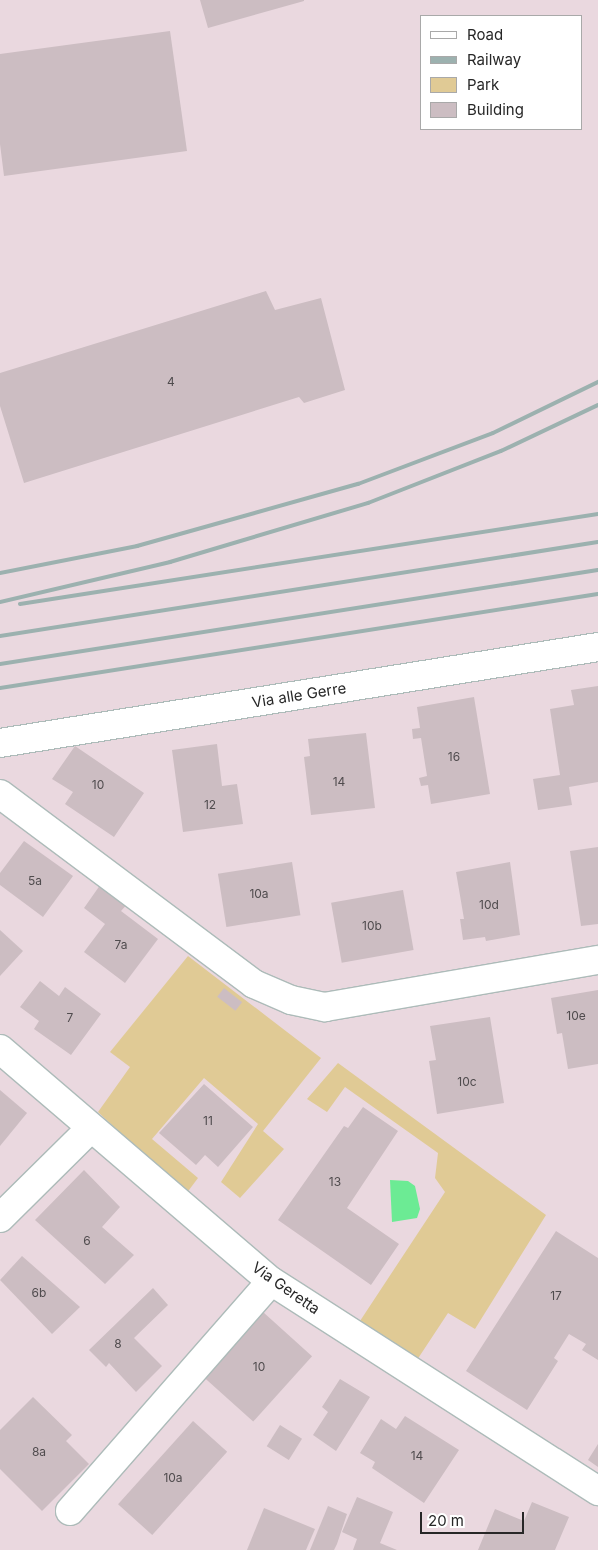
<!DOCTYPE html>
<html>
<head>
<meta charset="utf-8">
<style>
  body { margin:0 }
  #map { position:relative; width:598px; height:1550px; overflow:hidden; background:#ead8df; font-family:Inter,sans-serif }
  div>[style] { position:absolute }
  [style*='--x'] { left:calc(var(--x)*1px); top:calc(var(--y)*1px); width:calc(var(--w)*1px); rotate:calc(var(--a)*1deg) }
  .green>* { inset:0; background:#e0ca95 }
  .water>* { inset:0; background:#6ceb94 }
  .building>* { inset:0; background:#ccbdc2; transform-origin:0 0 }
  .roads { filter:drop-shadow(1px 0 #adbbb9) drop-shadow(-1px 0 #adbbb9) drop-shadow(0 1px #adbbb9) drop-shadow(0 -1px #adbbb9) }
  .minor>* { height:28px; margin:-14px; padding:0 14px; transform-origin:14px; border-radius:14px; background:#fff }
  .rail>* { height:4px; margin:-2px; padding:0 2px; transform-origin:2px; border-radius:2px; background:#9cb1af }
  span { translate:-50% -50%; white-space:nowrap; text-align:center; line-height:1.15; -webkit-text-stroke:4.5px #fff; paint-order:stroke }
  .number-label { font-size:12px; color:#504c4e }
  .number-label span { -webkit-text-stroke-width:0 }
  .street-label { font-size:15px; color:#272727 }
  .legend { position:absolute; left:420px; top:15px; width:162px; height:115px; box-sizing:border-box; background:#fff; border:1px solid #a9a9a9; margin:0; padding:6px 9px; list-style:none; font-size:15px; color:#272727 }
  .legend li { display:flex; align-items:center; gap:10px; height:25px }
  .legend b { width:25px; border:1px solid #a9a9a9 }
  .scale { position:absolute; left:420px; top:1512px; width:104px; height:22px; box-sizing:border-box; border:2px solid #272727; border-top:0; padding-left:6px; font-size:15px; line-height:18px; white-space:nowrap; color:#272727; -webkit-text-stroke:4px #fff; paint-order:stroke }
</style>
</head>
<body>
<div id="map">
  <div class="green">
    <div style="clip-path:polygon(188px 956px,321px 1058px,263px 1131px,284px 1149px,240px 1198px,221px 1182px,258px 1124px,204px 1078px,152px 1139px,198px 1178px,186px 1194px,98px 1112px,130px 1067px,110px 1052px)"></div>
    <div style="clip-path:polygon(338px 1063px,546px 1215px,475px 1329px,448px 1313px,417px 1360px,360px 1321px,445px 1192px,435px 1178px,438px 1153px,345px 1087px,327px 1112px,307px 1099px)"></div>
  </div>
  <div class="water">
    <div style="clip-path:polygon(390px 1180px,408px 1181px,415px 1186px,420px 1209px,417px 1218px,392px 1222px)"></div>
  </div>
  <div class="building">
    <div style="clip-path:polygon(200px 0,304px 0,304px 1px,208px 28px)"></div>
    <div style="clip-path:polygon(170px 31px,187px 151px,4px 176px,0 144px,0 54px)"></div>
    <div style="clip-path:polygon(266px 291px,275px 310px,321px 298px,345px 390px,304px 403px,299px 397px,24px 483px,0 406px,0 373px)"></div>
    <div style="clip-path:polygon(598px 686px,598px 782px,569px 787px,572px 805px,538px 810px,533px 779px,560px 775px,550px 709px,574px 705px,571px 690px)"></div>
    <div style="clip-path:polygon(474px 697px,490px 794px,431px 804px,428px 785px,421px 786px,419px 778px,427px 776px,421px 738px,413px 739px,412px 729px,420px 728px,417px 707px)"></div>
    <div style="clip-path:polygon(366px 733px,375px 808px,311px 815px,304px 757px,310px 756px,308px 739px)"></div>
    <div style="clip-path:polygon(217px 744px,222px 786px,237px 784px,243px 824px,183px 832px,172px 750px)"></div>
    <div style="clip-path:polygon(75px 746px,144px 793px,114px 837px,65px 804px,73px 792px,52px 779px)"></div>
    <div style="clip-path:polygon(24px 841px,73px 876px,43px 917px,0 885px,0 873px)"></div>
    <div style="clip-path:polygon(598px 847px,598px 924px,581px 926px,570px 851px)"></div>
    <div style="left:292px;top:862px;width:54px;height:75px;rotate:81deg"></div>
    <div style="clip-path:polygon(510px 862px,520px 935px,486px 941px,485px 937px,463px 940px,460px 919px,464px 919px,456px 872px)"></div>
    <div style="clip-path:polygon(103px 881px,130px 901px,121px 911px,158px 939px,125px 983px,84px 952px,105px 924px,84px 908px)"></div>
    <div style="left:403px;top:890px;width:61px;height:73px;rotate:80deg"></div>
    <div style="clip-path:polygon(0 930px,23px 951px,0 976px)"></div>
    <div style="clip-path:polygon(40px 981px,59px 996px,65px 987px,101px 1014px,71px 1055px,34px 1029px,39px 1021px,20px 1007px)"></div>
    <div style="left:224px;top:988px;width:23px;height:11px;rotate:38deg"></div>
    <div style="clip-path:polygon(598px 990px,598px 1064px,568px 1069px,562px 1033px,557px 1034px,551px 998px)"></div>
    <div style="clip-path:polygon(490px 1017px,504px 1103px,437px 1114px,429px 1061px,436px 1060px,430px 1026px)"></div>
    <div style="clip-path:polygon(204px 1084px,253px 1127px,218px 1167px,205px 1155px,196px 1165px,159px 1133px)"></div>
    <div style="clip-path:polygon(0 1090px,27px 1113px,0 1146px)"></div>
    <div style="clip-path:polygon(363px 1107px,398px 1131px,347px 1208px,399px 1244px,371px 1285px,278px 1220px,344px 1126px,348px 1128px)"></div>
    <div style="clip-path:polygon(84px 1170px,120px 1207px,102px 1227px,134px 1255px,105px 1284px,35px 1220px)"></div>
    <div style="clip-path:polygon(556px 1231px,598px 1258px,598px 1360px,582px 1350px,586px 1344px,569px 1334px,554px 1358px,558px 1361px,527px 1410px,466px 1371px)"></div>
    <div style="clip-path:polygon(22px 1256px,80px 1307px,52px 1334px,0 1280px)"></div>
    <div style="clip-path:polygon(153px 1288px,168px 1305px,134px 1338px,162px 1366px,136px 1392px,109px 1363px,106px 1367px,89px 1350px)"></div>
    <div style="left:263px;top:1312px;width:66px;height:88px;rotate:42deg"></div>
    <div style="clip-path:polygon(340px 1379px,370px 1397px,336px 1451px,313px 1435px,328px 1412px,322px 1407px)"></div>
    <div style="clip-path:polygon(33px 1397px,72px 1435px,66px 1441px,89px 1464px,42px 1511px,0 1469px,0 1430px)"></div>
    <div style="clip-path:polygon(405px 1416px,459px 1450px,424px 1503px,372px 1468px,375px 1462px,360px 1453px,381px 1419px,396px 1429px)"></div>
    <div style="left:193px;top:1421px;width:46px;height:112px;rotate:42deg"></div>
    <div style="left:280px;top:1425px;width:26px;height:25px;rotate:32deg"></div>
    <div style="clip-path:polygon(598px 1444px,598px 1467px,588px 1460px)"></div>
    <div style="clip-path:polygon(357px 1497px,393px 1512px,380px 1543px,397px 1550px,353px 1550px,357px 1539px,342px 1532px)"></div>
    <div style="clip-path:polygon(532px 1502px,569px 1517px,555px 1550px,478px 1550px,495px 1509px,524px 1521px)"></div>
    <div style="clip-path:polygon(328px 1506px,347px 1514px,337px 1544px,334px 1550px,310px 1550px)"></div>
    <div style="clip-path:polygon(264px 1508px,315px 1529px,306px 1550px,247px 1550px)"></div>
  </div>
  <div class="roads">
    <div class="minor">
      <div style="--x:0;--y:743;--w:606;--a:-9.12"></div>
      <div style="--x:0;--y:794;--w:317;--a:36.8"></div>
      <div style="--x:254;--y:984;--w:40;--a:23.4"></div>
      <div style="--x:291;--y:1000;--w:35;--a:12"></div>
      <div style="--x:325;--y:1007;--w:277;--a:-9.8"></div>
      <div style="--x:0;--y:1049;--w:357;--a:40.6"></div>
      <div style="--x:271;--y:1281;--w:389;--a:32.7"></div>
      <div style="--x:0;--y:1218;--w:127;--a:-44.7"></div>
      <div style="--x:70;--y:1511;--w:305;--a:-48.8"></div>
    </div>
  </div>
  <div class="rail">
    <div style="--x:0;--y:573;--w:140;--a:-11.1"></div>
    <div style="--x:137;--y:546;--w:230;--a:-15.7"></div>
    <div style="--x:358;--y:484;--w:144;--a:-20.7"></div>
    <div style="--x:493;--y:433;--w:117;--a:-25.9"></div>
    <div style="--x:0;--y:602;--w:175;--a:-13.2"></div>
    <div style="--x:170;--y:562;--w:207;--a:-16.6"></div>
    <div style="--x:368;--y:503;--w:143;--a:-21.4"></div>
    <div style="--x:501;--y:451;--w:107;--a:-25.4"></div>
    <div style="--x:20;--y:604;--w:585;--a:-8.85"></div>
    <div style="--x:0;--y:636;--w:605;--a:-8.93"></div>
    <div style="--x:0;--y:664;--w:605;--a:-8.93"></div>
    <div style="--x:0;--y:688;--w:605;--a:-8.93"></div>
  </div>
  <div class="number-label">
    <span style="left:171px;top:382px">4</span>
    <span style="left:454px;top:757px">16</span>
    <span style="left:339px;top:782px">14</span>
    <span style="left:98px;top:785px">10</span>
    <span style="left:210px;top:805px">12</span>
    <span style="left:35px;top:881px">5a</span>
    <span style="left:259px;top:894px">10a</span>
    <span style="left:489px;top:905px">10d</span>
    <span style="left:372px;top:926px">10b</span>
    <span style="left:121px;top:945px">7a</span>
    <span style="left:576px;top:1016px">10e</span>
    <span style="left:70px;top:1018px">7</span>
    <span style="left:467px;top:1082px">10c</span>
    <span style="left:208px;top:1121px">11</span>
    <span style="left:335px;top:1182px">13</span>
    <span style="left:87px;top:1241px">6</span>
    <span style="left:39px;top:1293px">6b</span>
    <span style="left:556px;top:1296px">17</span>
    <span style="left:118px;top:1344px">8</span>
    <span style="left:259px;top:1367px">10</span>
    <span style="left:39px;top:1452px">8a</span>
    <span style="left:417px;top:1456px">14</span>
    <span style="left:173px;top:1478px">10a</span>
  </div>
  <div class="street-label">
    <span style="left:299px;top:695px;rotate:-9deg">Via alle Gerre</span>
    <span style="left:286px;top:1288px;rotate:35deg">Via Geretta</span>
  </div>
  <ul class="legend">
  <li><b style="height:6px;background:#fff"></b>Road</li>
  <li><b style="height:6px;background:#9cb1af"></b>Railway</li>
  <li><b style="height:14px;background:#e0ca95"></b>Park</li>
  <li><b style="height:14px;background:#ccbdc2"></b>Building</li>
  </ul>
  <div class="scale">20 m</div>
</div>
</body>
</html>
